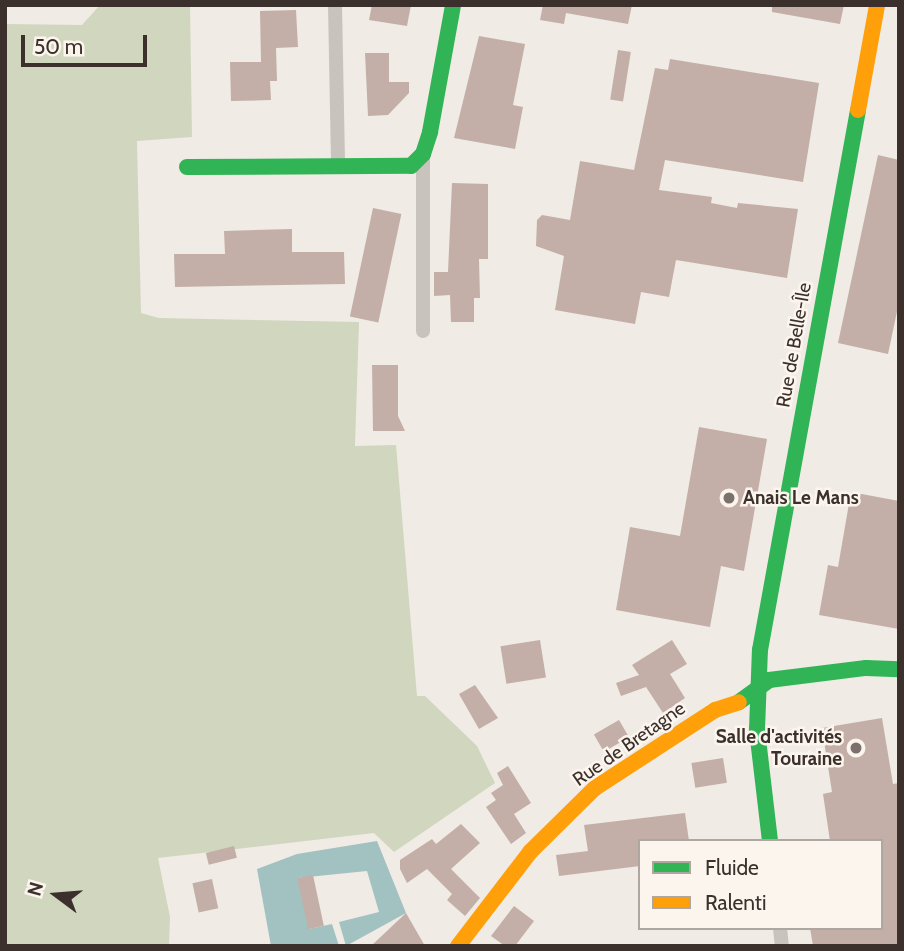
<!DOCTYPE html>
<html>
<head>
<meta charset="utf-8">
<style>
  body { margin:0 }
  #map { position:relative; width:904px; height:951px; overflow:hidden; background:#f0ebe5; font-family:Cabin,sans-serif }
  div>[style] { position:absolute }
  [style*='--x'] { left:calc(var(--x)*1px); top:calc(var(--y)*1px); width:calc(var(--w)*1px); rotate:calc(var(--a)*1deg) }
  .green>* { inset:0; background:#d1d6bf }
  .water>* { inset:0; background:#a1c2c1 }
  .building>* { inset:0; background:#c3afa7; transform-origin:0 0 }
  .street>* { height:14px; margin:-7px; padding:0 7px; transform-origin:7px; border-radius:7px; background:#c9c3be }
  .fast>* { height:16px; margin:-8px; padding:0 8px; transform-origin:8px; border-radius:8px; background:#30b455 }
  .slow>* { height:16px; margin:-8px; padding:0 8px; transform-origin:8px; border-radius:8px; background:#ff9f0a }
  .dots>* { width:19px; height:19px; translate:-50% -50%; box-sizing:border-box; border:4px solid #fbf5ee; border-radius:50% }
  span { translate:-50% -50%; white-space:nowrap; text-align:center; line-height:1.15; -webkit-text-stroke:5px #fbf5ee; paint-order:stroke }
  .street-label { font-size:19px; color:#3b302b }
  .poi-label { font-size:19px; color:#3b302b; font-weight:700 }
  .left { translate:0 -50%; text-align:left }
  .right { translate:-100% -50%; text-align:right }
  .frame { position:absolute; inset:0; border:7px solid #3b302b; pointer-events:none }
  .legend { position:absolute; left:638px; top:839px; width:245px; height:91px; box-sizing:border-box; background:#fbf5ee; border:2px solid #aea6a0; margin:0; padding:9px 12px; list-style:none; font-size:21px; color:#3b302b }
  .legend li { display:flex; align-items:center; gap:14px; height:35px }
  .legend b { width:35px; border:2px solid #aea6a0 }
  .north { position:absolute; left:21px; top:860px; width:70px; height:70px; -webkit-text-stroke:5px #fbf5ee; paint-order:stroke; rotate:286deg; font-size:19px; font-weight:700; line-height:28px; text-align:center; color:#3b302b }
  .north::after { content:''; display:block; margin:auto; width:24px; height:32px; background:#3b302b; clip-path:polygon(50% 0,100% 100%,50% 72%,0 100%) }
  .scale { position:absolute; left:21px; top:35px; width:126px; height:32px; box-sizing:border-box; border:4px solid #3b302b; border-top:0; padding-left:9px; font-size:21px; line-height:24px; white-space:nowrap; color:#3b302b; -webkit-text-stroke:5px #fbf5ee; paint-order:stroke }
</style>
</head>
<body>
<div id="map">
  <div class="green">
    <div style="clip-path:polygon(100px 5px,190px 5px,192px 137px,137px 141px,141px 313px,159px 318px,359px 322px,355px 446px,396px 445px,417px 696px,425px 696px,477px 746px,495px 783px,394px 852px,374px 833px,158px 858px,170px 917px,169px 946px,5px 946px,5px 24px,82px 25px)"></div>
  </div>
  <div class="water">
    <div style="clip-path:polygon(377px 841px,406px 913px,346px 946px,339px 922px,379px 912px,367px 871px,298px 878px,309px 929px,332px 924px,339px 946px,271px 946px,257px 869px,297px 854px)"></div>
  </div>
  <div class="building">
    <div style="clip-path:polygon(372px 5px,411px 5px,407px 26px,369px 20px)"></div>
    <div style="clip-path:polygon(543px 5px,632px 5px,628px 24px,566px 13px,564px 24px,540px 20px)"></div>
    <div style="clip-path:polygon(772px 5px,844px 5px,840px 24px,772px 12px)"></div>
    <div style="clip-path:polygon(296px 10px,298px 47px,276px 48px,277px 81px,270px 81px,271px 100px,231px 101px,230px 62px,261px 62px,260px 11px)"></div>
    <div style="clip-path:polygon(479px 36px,525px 44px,513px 105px,523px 107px,515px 149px,454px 138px)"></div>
    <div style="left:618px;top:50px;width:13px;height:50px;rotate:9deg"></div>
    <div style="clip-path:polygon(365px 53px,389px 53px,389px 82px,409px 82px,409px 93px,388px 115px,368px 116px)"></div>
    <div style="clip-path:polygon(670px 59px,819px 83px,803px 182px,665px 160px,659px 190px,712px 197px,711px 203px,737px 208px,738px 203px,798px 209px,787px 278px,676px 260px,669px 297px,641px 292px,635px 324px,555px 310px,564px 256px,536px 246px,537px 220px,542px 215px,570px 220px,580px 161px,634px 170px,655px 68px,668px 70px)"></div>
    <div style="clip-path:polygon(878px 155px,899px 160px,899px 302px,888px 354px,838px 343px)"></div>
    <div style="clip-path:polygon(452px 183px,488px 184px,488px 259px,479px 259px,480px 298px,474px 298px,474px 322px,451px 322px,450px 295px,434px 296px,434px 272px,448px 272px)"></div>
    <div style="left:373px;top:208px;width:29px;height:111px;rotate:12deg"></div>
    <div style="clip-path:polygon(292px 229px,292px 252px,344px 252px,345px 284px,175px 287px,174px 254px,225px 254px,224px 231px)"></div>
    <div style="clip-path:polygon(372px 365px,398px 365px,398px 416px,405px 431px,373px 431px)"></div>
    <div style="clip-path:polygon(699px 427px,767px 439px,744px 571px,721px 566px,710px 627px,616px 610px,630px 527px,680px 536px)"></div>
    <div style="clip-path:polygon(851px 492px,899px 501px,899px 629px,819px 615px,828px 565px,838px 567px)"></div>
    <div style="left:540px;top:640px;width:38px;height:40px;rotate:81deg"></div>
    <div style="clip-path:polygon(672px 640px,687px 664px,670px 674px,685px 698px,663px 713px,646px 687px,621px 696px,616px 683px,639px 675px,632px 665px)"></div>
    <div style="clip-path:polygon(475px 685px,498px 718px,479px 729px,459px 694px)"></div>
    <div style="clip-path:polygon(882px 718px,893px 784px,899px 783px,899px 946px,813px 946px,810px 928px,881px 928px,881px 841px,830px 841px,823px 794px,832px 792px,822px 728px)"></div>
    <div style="left:619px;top:720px;width:20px;height:29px;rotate:60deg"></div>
    <div style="left:723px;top:758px;width:25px;height:32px;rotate:81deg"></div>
    <div style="clip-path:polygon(508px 766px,531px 803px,514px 814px,526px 833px,511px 844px,486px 807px,496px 800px,491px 793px,503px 785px,497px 773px)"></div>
    <div style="clip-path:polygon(685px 813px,689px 841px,640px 841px,640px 866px,559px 876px,556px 855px,588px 851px,584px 825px)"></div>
    <div style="clip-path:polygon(461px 824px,480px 843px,451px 869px,480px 898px,465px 916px,447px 900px,452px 894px,427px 869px,407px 883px,400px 869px,400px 860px,432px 839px,436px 844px)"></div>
    <div style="left:234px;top:846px;width:12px;height:29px;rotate:76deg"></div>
    <div style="left:313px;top:875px;width:52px;height:16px;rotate:78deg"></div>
    <div style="left:212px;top:879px;width:30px;height:20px;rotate:78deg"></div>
    <div style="clip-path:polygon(514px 906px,534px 921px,515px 946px,505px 946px,491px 936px)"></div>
    <div style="clip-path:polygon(406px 913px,425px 946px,371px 946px)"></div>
  </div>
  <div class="street">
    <div style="--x:335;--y:5;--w:161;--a:88.9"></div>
    <div style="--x:423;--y:154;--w:177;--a:90"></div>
    <div style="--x:780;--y:928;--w:18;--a:84"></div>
  </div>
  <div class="fast">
    <div style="--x:187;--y:167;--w:224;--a:-0.3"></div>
    <div style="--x:411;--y:166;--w:17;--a:-45"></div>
    <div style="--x:423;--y:154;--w:23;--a:-72"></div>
    <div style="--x:430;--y:132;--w:129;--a:-79.7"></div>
    <div style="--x:739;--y:702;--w:37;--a:-36"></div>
    <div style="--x:769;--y:680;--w:98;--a:-7.1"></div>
    <div style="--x:866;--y:668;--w:33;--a:2"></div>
    <div style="--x:770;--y:841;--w:112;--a:-96.7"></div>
    <div style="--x:757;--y:730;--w:80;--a:-87.9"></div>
    <div style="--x:760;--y:650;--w:549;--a:-79.71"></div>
  </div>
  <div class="slow">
    <div style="--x:858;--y:110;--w:107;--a:-79.7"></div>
    <div style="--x:458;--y:946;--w:118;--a:-52.5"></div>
    <div style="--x:530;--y:852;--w:91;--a:-44.6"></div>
    <div style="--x:595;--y:788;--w:143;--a:-33"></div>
    <div style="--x:715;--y:710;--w:25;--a:-18"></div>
  </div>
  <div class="dots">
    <div style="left:729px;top:498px;background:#7a716c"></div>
    <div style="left:856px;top:748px;background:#7a716c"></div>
  </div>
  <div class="street-label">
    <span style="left:794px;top:345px;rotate:-80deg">Rue de Belle-Île</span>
    <span style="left:629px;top:744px;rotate:-35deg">Rue de Bretagne</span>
  </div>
  <div class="poi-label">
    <span class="left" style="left:743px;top:498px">Anais Le Mans</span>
    <span class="right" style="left:842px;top:748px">Salle d'activités<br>Touraine</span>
  </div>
  <div class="frame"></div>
  <ul class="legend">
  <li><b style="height:9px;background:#30b455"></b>Fluide</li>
  <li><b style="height:9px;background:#ff9f0a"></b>Ralenti</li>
  </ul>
  <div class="north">N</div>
  <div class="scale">50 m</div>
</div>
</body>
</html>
